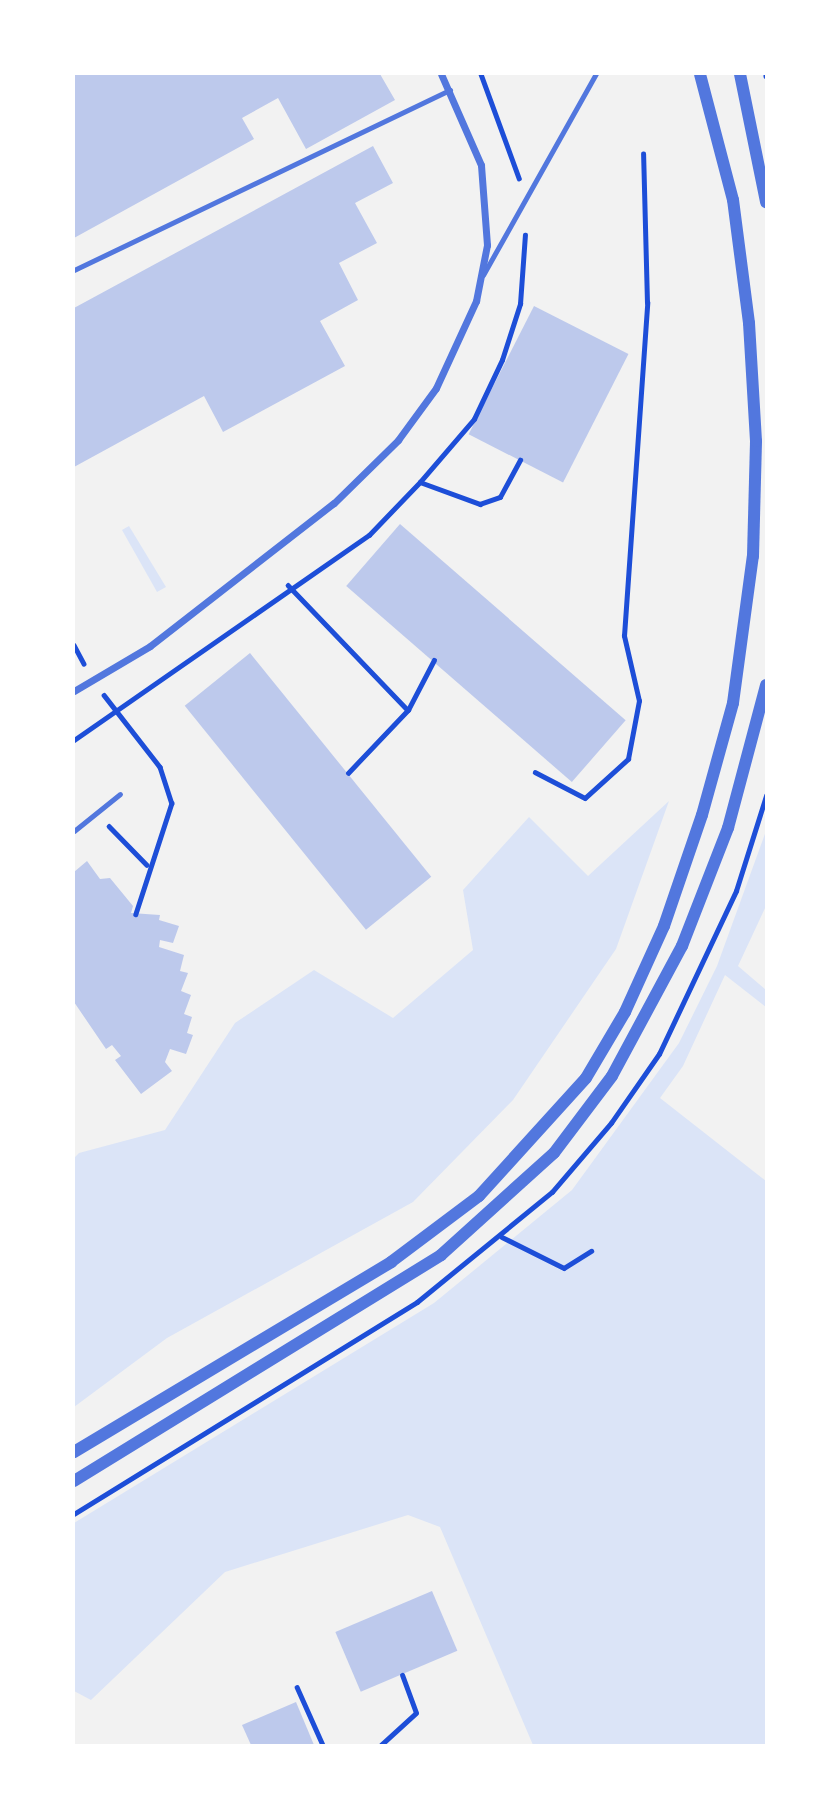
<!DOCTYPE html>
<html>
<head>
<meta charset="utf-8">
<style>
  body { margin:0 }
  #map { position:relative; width:840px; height:1819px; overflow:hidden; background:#f2f2f2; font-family:"Archivo Narrow",sans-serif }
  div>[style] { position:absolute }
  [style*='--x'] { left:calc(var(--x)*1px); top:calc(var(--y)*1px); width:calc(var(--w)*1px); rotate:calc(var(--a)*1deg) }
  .green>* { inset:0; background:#dbe4f7 }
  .building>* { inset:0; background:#bdc9ec; transform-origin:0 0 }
  .path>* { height:4.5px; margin:-2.25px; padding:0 2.25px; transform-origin:2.25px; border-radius:2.25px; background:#1d4ed8 }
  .service>* { height:5px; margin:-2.5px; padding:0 2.5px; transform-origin:2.5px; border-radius:2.5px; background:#5277de }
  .minor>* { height:7px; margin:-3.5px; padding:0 3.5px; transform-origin:3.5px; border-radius:3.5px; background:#5277de }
  .tertiary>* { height:12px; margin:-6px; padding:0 6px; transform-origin:6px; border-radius:6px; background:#5277de }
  span { translate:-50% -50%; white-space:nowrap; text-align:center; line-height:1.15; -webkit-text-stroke:5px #fff; paint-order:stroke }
  .frame { position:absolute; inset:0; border:75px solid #fff; pointer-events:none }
</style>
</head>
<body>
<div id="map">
  <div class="green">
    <div style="clip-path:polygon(129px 526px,166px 587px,157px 592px,122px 530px)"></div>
    <div style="clip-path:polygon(669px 801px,616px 949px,513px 1100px,413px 1202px,167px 1338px,74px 1407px,74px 1158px,79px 1153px,165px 1130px,235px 1023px,314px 970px,393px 1018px,473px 950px,463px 890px,529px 817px,588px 876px)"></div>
    <div style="clip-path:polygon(766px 831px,766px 906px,738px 966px,766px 990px,766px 1007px,725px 975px,683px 1066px,660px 1098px,766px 1181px,766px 1745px,533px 1745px,440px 1527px,408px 1515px,225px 1572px,91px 1700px,74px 1691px,74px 1523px,434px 1303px,572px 1190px,679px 1043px,717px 966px)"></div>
  </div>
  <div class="building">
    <div style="clip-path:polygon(74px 74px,380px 74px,395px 100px,306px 149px,278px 98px,242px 118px,254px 139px,74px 238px)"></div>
    <div style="clip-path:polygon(373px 146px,393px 183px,355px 203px,377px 243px,339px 263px,358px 300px,320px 321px,345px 366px,223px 432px,204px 396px,74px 467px,74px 308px)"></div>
    <div style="left:534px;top:306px;width:106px;height:144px;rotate:27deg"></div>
    <div style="left:400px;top:524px;width:299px;height:82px;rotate:41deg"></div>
    <div style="left:250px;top:653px;width:288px;height:84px;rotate:51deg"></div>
    <div style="clip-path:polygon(87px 861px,100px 879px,110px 878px,133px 906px,131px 913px,160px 915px,159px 920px,179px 926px,173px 943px,160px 940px,159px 947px,184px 955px,180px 971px,188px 973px,181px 991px,191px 995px,184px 1014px,192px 1017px,187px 1033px,193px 1035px,186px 1054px,170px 1049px,165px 1062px,172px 1071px,141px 1094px,115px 1060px,121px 1056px,112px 1045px,106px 1049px,74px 1002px,74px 872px)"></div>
    <div style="left:432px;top:1591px;width:65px;height:105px;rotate:67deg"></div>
    <div style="clip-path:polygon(296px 1702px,314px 1745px,251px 1745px,242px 1725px)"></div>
  </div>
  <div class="path">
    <div style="--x:481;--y:74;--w:111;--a:69.9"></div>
    <div style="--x:766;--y:74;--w:2;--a:90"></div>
    <div style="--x:420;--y:482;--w:64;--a:20.1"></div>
    <div style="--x:480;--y:504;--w:21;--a:-19"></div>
    <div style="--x:500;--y:497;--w:42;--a:-61.6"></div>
    <div style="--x:288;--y:585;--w:173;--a:46.2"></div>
    <div style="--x:74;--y:645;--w:21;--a:62"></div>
    <div style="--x:104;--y:695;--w:91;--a:52.1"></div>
    <div style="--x:160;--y:767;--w:38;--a:72"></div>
    <div style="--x:172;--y:803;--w:117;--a:108"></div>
    <div style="--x:74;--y:740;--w:359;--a:-34.8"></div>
    <div style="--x:369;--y:535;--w:74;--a:-46.1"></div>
    <div style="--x:420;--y:482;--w:83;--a:-49.4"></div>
    <div style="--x:474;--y:419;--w:65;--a:-64.6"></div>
    <div style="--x:502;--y:360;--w:59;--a:-72.2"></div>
    <div style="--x:520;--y:304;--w:69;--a:-85.9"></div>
    <div style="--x:535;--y:772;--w:56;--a:27.5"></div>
    <div style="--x:585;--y:798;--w:58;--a:-42.2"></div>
    <div style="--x:628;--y:759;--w:59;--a:-79.3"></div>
    <div style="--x:639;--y:701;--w:67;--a:-103"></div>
    <div style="--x:624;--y:636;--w:334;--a:-86"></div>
    <div style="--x:647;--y:303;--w:149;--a:-91.5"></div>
    <div style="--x:348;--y:773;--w:87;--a:-46.4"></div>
    <div style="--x:408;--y:710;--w:56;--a:-62.5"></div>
    <div style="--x:109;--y:826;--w:54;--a:45.7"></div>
    <div style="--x:502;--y:1237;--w:69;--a:26.6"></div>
    <div style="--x:564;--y:1268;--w:32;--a:-32"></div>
    <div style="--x:74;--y:1514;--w:403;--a:-31.7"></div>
    <div style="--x:417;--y:1302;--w:174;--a:-39.2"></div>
    <div style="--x:552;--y:1192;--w:91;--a:-49.5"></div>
    <div style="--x:611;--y:1123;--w:84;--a:-55.2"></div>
    <div style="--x:659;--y:1054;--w:180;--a:-64.7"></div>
    <div style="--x:736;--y:891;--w:100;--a:-72.5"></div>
    <div style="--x:297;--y:1687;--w:64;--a:65.9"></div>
    <div style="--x:381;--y:1745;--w:47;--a:-42.4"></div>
    <div style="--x:416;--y:1713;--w:40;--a:-110.2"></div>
  </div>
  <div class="service">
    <div style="--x:74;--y:270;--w:417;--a:-25.6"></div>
    <div style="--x:483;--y:275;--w:231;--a:-60.7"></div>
    <div style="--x:74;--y:831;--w:59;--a:-38.8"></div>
  </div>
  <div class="minor">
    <div style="--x:74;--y:691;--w:88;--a:-30.6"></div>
    <div style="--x:150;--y:646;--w:233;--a:-37.9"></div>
    <div style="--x:334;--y:503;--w:90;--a:-44.5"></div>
    <div style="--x:398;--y:440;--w:64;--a:-53.8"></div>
    <div style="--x:436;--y:388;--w:96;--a:-65.3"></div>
    <div style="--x:476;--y:301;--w:57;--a:-78.9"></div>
    <div style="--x:487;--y:245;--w:80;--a:-94.3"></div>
    <div style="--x:481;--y:165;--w:99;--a:-113.7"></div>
  </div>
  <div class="tertiary">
    <div style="--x:740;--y:74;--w:131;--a:78.5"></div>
    <div style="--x:74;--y:1452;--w:370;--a:-30.9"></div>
    <div style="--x:391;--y:1262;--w:110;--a:-36.9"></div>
    <div style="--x:479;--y:1196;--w:159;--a:-47.8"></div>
    <div style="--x:586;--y:1078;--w:77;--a:-59.4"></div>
    <div style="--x:625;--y:1012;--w:94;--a:-65.6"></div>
    <div style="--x:664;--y:926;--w:117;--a:-71.1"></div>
    <div style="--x:702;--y:815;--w:116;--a:-74.5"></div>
    <div style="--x:733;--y:703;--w:148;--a:-82.3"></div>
    <div style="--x:753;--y:556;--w:115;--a:-88.5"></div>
    <div style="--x:756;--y:441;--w:118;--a:-93.4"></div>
    <div style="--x:749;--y:323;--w:124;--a:-97.4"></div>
    <div style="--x:733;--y:200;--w:130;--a:-104.7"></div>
    <div style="--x:74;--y:1481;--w:431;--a:-31.6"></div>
    <div style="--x:441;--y:1255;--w:152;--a:-42.1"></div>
    <div style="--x:554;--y:1153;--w:96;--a:-53"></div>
    <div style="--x:612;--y:1076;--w:148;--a:-61.7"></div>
    <div style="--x:682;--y:946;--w:127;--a:-68.7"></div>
    <div style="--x:728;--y:828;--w:148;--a:-75.1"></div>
  </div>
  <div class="frame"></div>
</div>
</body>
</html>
